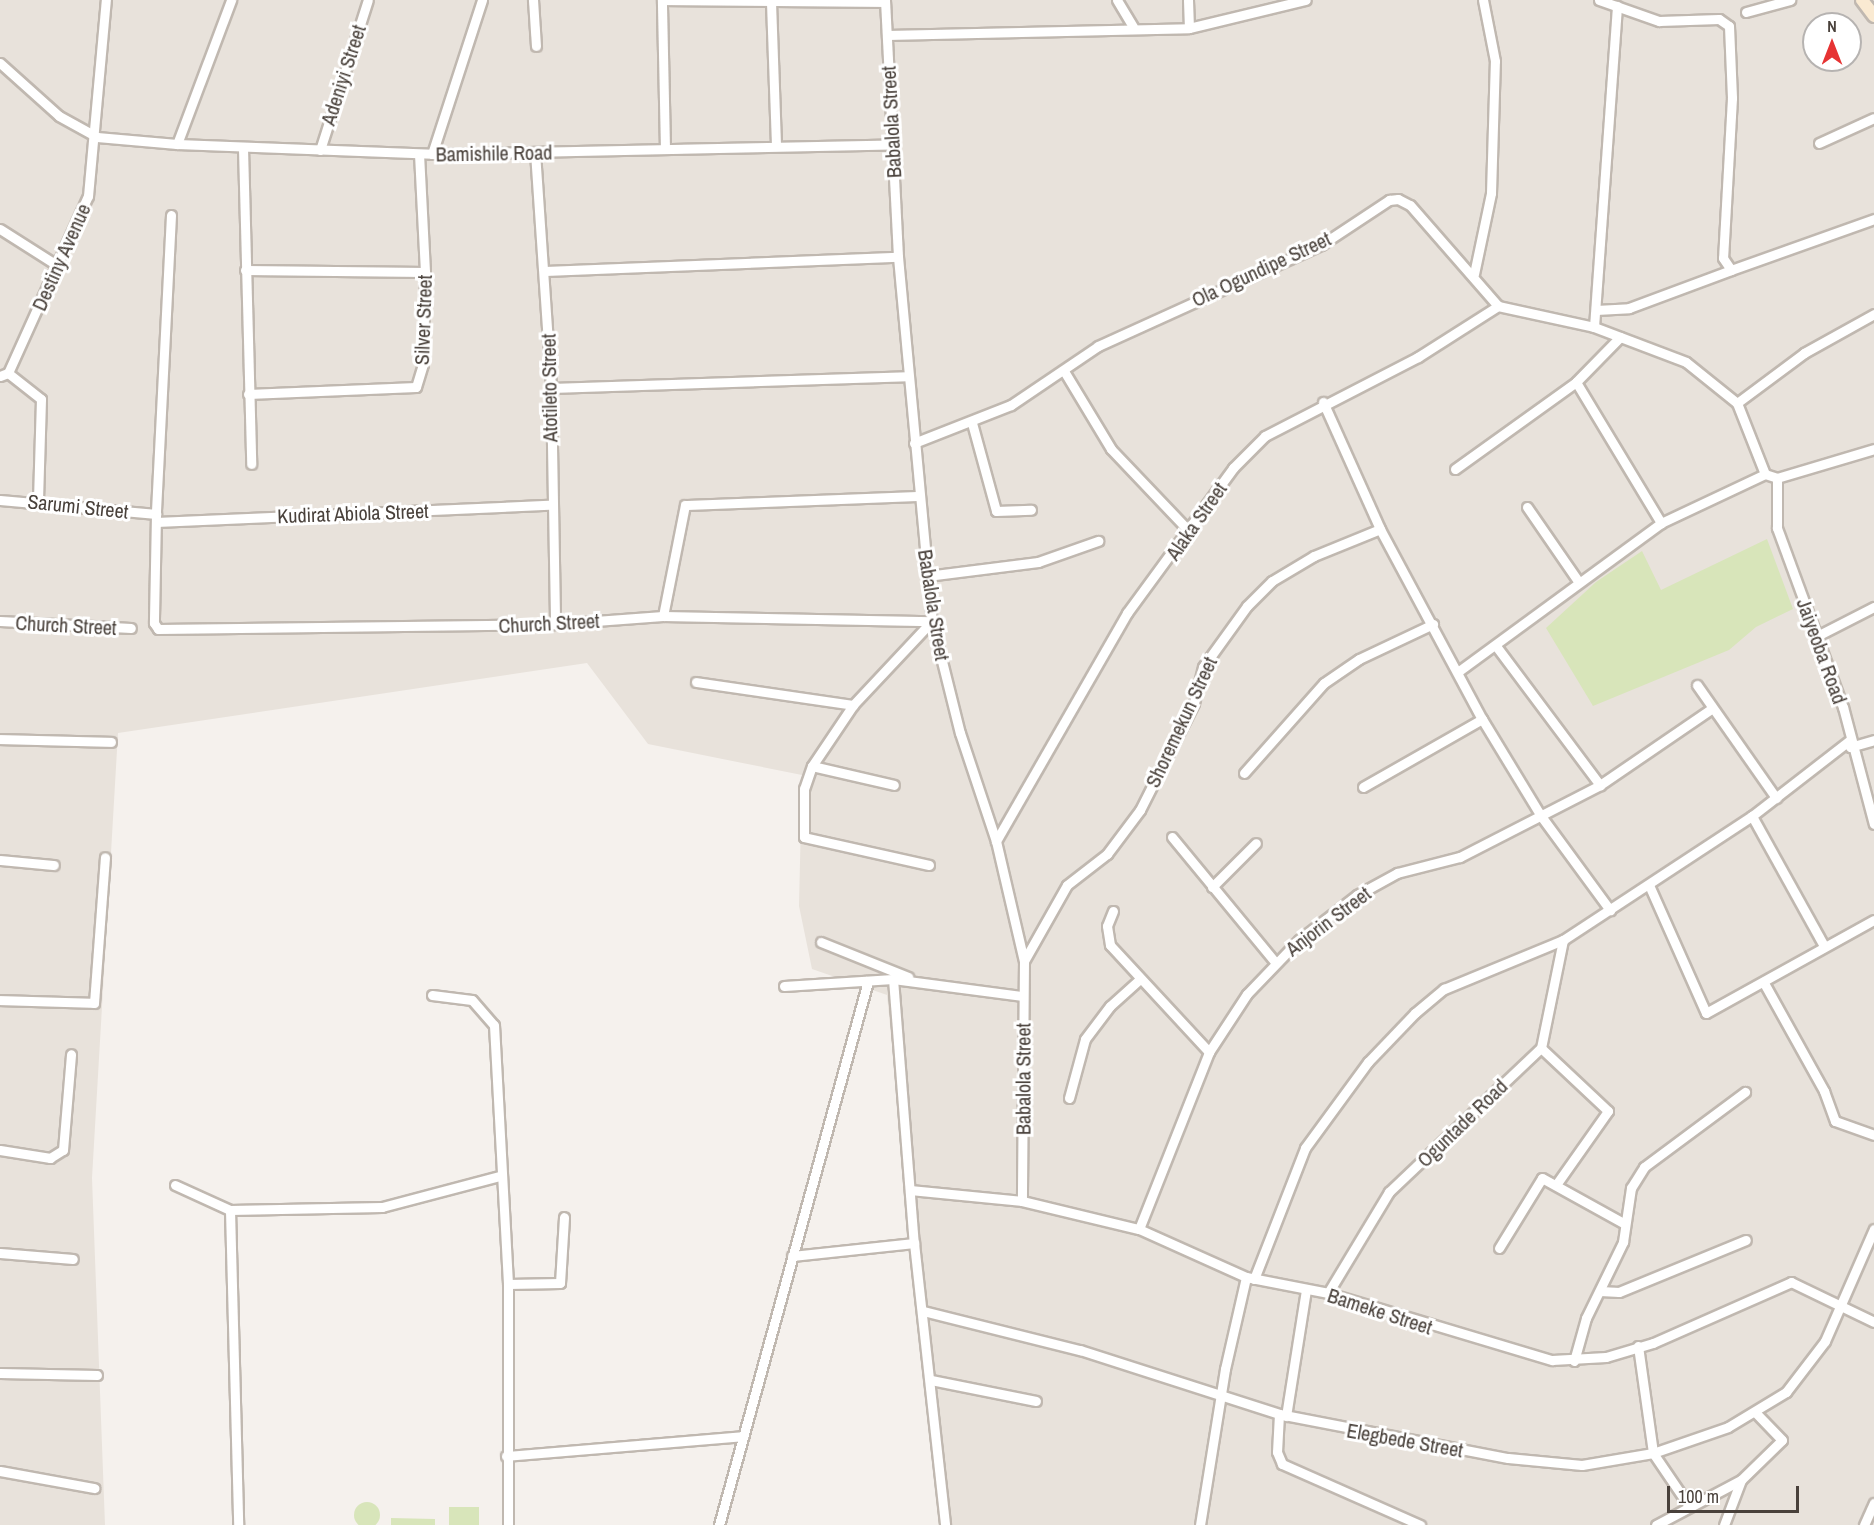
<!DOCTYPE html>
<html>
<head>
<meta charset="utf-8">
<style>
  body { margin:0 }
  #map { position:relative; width:1874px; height:1525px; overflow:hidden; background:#f5f1ed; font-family:"Archivo Narrow",sans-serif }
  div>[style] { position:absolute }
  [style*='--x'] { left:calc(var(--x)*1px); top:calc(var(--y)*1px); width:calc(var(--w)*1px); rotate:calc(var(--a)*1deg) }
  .residential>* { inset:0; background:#e8e2db }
  .green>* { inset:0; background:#d8e5ba; transform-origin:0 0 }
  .round { border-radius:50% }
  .roads { filter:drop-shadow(2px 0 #c0b8b0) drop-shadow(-2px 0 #c0b8b0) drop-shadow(0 2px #c0b8b0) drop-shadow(0 -2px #c0b8b0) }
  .street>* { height:9px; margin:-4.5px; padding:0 4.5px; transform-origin:4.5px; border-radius:4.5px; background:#fff }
  .secondary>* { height:12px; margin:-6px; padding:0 6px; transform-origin:6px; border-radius:6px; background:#faead2 }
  span { translate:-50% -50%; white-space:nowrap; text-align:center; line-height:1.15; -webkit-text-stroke:6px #fff; paint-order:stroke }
  .street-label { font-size:20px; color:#49413b }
  .north { position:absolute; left:1802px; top:12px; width:60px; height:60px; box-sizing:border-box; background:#fff; border:2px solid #b6b3b1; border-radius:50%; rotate:0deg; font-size:16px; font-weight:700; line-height:24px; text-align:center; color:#49413b }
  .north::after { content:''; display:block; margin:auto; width:21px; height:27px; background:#e63333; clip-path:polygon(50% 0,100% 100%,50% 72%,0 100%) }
  .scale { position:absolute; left:1667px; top:1486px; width:132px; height:27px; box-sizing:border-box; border:3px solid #49413b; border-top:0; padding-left:8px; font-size:18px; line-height:21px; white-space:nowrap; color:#49413b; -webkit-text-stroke:4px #fff; paint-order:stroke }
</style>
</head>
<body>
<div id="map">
  <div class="residential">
    <div style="clip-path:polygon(evenodd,0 0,1874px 0,1874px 1525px,940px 1525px,887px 995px,812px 969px,799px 906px,802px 775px,648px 744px,587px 663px,118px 733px,92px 1178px,105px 1525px,0 1525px,0 0,1814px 24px,1850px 24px,1850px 60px,1814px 60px,1814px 24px)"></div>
  </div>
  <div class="green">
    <div style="clip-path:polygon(1767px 539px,1793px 609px,1756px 627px,1729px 650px,1593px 706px,1546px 628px,1596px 582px,1642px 551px,1661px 590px)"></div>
    <div class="round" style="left:354px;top:1502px;width:26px;height:26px"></div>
    <div style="left:449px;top:1507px;width:30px;height:18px"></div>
    <div style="clip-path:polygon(391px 1518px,435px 1519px,435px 1525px,391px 1525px)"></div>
  </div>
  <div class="roads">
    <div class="street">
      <div style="--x:533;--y:0;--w:46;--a:86.3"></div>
      <div style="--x:885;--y:0;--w:257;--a:87.1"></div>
      <div style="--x:898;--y:257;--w:366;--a:84.7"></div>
      <div style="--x:932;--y:621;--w:115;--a:76"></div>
      <div style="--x:960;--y:733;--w:114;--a:71.6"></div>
      <div style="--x:996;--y:841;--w:123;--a:76.9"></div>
      <div style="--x:1024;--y:961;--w:240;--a:90.5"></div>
      <div style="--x:1117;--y:0;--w:31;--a:59"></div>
      <div style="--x:1188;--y:0;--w:28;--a:88"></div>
      <div style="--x:1599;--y:0;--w:64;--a:19.3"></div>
      <div style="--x:1659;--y:21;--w:60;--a:-1.9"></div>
      <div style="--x:1719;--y:19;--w:12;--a:35"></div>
      <div style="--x:1729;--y:26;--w:72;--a:87.6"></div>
      <div style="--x:1732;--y:98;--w:160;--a:93.2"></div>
      <div style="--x:1723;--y:258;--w:14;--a:56"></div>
      <div style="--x:1731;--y:270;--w:152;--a:-19.6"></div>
      <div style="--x:771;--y:2;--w:142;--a:88"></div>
      <div style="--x:1746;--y:12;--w:46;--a:-15.3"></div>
      <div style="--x:887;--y:35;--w:302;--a:-1.3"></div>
      <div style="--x:1189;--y:28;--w:120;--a:-13.5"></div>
      <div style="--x:0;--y:63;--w:79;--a:41.9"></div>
      <div style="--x:59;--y:116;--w:43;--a:28.9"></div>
      <div style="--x:97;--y:137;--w:80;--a:5"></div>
      <div style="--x:177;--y:144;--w:255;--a:2.2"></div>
      <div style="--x:432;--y:154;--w:459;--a:-1.2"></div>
      <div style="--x:1819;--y:143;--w:60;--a:-24.4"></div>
      <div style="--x:177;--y:144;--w:154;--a:-69.4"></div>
      <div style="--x:243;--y:148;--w:316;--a:88.5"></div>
      <div style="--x:665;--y:149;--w:149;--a:-91.2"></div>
      <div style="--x:662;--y:0;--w:223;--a:0.5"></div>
      <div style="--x:320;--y:150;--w:157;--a:-72.3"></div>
      <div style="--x:535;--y:152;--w:237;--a:86.1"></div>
      <div style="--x:551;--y:388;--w:236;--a:89"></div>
      <div style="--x:432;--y:154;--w:162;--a:-72"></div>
      <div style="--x:171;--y:215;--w:299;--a:92.9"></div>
      <div style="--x:156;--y:514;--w:109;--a:91.1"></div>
      <div style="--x:154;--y:623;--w:7;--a:56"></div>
      <div style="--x:158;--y:629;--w:397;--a:-0.7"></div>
      <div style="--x:555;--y:624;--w:108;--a:-4.2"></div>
      <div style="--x:663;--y:616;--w:269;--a:1.1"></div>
      <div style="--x:0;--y:229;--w:69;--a:32.5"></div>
      <div style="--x:245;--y:270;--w:180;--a:0.6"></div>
      <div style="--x:545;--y:271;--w:353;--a:-2.3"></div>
      <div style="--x:1474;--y:274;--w:83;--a:-78.1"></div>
      <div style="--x:1491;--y:193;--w:132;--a:-88.3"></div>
      <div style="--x:1495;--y:61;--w:62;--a:-101.1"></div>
      <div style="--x:1596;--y:310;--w:33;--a:-3"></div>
      <div style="--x:1629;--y:308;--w:109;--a:-20.4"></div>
      <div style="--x:1594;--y:327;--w:322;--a:-85.9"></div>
      <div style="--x:1064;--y:371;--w:91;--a:58.9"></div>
      <div style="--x:1111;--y:449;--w:115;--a:46.4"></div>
      <div style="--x:8;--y:373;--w:194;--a:-65.7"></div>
      <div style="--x:88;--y:196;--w:197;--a:-84.8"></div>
      <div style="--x:0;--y:376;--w:9;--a:-21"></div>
      <div style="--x:8;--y:373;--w:42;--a:38.2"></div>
      <div style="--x:41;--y:399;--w:102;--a:91.7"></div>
      <div style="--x:1576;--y:382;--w:165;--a:58.9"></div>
      <div style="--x:551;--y:388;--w:356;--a:-1.9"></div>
      <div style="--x:248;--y:394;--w:168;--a:-2.4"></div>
      <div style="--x:416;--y:387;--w:24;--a:-73"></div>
      <div style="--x:423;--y:364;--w:92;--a:-88.8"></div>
      <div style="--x:425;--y:272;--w:118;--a:-92.9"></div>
      <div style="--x:1323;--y:402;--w:139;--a:65.8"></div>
      <div style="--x:1380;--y:529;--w:216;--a:61.8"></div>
      <div style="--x:1482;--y:719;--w:114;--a:58.7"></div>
      <div style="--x:1541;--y:816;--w:117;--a:53.7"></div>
      <div style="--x:1737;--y:403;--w:84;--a:-36.7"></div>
      <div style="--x:1804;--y:353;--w:80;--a:-29.1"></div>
      <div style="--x:972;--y:423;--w:91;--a:74.7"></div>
      <div style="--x:996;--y:511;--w:35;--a:-2"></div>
      <div style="--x:914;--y:443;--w:104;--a:-21.4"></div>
      <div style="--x:1011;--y:405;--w:105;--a:-34.1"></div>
      <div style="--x:1098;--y:346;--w:245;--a:-24.4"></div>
      <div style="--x:1321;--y:245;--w:82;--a:-33.5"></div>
      <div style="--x:1389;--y:200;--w:9;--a:-6"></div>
      <div style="--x:1398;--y:199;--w:13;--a:27"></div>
      <div style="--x:1410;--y:205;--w:134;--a:48.9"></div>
      <div style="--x:1498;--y:306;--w:98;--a:12.3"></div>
      <div style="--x:1594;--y:327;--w:98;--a:20.8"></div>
      <div style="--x:1686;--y:362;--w:65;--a:38.8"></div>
      <div style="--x:1737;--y:403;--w:76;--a:68.5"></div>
      <div style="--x:1455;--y:469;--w:149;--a:-35.7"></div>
      <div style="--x:1576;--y:382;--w:63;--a:-45.6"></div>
      <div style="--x:1777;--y:478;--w:50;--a:90"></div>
      <div style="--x:1777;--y:528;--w:191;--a:69.8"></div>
      <div style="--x:1843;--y:707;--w:121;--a:75.2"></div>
      <div style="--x:1777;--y:478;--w:101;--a:-16.6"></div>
      <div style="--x:0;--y:500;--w:157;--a:5.1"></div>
      <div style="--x:1527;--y:507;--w:90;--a:55.4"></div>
      <div style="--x:156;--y:522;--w:393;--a:-2.5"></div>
      <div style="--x:927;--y:576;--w:112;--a:-7.2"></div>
      <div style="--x:1038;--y:562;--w:64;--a:-19.3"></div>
      <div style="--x:663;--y:616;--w:113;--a:-78.8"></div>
      <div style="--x:685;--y:505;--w:234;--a:-2.2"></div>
      <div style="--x:0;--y:621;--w:131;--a:3.1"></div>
      <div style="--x:1819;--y:635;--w:62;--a:-27"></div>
      <div style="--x:1496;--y:646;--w:174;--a:53.2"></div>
      <div style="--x:1459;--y:671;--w:250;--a:-36.2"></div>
      <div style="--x:1661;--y:523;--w:115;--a:-25.2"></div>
      <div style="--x:1765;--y:474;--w:13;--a:18"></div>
      <div style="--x:696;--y:682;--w:159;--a:8.3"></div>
      <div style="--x:1697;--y:685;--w:138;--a:55"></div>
      <div style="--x:0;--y:739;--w:111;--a:1.5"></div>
      <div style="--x:1850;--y:747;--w:25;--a:-16"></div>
      <div style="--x:812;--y:766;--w:84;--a:13"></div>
      <div style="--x:1244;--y:773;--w:120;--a:-48.4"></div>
      <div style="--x:1324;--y:683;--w:42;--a:-34.4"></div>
      <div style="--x:1359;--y:659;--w:82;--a:-25.3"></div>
      <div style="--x:1363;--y:787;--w:137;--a:-29.7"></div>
      <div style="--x:1752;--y:816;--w:149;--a:61"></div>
      <div style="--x:1172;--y:837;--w:162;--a:50.5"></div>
      <div style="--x:996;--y:841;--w:263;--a:-60.1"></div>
      <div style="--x:1127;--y:613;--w:180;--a:-53.8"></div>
      <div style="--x:1233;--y:468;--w:45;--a:-45"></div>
      <div style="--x:1265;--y:436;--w:172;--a:-27.3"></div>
      <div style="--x:1418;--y:357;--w:95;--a:-32.5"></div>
      <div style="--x:0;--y:860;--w:54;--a:5.3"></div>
      <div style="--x:929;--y:865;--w:128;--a:-167.4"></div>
      <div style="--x:804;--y:837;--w:48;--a:-90"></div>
      <div style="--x:804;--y:789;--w:24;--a:-71"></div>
      <div style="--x:812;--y:766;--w:73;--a:-56.1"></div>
      <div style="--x:853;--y:705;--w:115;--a:-46.8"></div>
      <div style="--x:1649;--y:885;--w:140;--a:66"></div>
      <div style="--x:1706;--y:1013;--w:192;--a:-29"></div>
      <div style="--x:1212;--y:887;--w:62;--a:-45"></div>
      <div style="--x:1113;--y:911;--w:16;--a:112"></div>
      <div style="--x:1107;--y:926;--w:19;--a:81"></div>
      <div style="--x:1110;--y:945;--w:146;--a:47.2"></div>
      <div style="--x:821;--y:942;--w:94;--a:21.9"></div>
      <div style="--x:1024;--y:961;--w:87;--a:-60.5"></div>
      <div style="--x:1067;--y:885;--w:51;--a:-37.8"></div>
      <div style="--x:1107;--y:854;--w:55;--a:-53.1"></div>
      <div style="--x:1140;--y:810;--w:120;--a:-63.2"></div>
      <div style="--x:1194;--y:703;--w:37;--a:-76"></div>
      <div style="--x:1203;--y:667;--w:75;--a:-54.2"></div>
      <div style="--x:1247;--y:606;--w:35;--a:-45"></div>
      <div style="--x:1272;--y:581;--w:49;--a:-30.8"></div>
      <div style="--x:1314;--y:556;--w:71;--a:-22.2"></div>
      <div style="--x:893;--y:979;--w:265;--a:85.5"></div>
      <div style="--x:914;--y:1243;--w:284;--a:83.7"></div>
      <div style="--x:1764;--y:983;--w:124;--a:60.9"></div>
      <div style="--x:1824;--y:1091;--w:32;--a:70"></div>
      <div style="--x:1835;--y:1121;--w:41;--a:19.7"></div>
      <div style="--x:784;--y:986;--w:109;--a:-3.7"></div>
      <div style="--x:893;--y:979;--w:131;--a:7.5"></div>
      <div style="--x:432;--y:995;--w:40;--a:7.1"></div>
      <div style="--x:472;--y:1000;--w:33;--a:49"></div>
      <div style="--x:494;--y:1025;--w:259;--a:86.9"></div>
      <div style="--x:508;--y:1284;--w:241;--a:90"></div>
      <div style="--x:0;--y:1000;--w:94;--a:1.8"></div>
      <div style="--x:94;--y:1003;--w:146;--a:-85.7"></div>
      <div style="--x:1541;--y:1048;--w:92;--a:43.2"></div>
      <div style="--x:1608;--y:1111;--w:87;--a:125.2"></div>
      <div style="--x:1069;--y:1098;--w:61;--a:-74.8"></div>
      <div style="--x:1085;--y:1039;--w:41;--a:-52.9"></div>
      <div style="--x:1110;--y:1006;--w:40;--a:-42"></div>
      <div style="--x:0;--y:1150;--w:51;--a:9.1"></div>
      <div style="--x:50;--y:1158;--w:15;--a:-32"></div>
      <div style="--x:63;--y:1150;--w:96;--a:-85.2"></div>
      <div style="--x:175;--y:1185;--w:60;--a:24.4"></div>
      <div style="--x:230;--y:1210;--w:152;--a:-1.1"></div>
      <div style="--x:382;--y:1207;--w:121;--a:-14.8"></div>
      <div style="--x:910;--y:1190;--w:113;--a:5.6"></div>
      <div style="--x:1022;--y:1201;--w:120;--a:13.5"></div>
      <div style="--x:1139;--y:1229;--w:117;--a:24.2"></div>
      <div style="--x:1246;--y:1277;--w:84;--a:11"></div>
      <div style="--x:1328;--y:1293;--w:234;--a:16.7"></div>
      <div style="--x:1552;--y:1360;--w:54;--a:-3.2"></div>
      <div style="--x:1606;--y:1357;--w:49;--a:-16.6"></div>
      <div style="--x:1653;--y:1343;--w:151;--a:-23.8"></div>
      <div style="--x:1791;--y:1282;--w:92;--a:25.7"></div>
      <div style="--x:230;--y:1210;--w:315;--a:88.5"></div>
      <div style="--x:1139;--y:1229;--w:190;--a:-68.4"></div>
      <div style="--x:1209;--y:1052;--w:69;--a:-56.8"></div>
      <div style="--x:1247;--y:994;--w:75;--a:-46.1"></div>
      <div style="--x:1299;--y:940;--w:73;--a:-37.8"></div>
      <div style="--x:1357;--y:895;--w:46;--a:-28.8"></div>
      <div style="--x:1397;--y:873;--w:65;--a:-14.3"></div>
      <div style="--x:1460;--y:857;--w:157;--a:-27.2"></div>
      <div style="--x:1600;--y:785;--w:135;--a:-34.4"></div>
      <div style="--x:1499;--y:1248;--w:82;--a:-58.4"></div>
      <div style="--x:1542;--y:1178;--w:95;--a:29"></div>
      <div style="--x:0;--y:1253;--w:73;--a:4.7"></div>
      <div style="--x:792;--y:1256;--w:123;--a:-6.1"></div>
      <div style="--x:1254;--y:1279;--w:141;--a:-68.7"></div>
      <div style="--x:1305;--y:1148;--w:107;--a:-53.8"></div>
      <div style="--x:1368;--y:1062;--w:68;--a:-46.2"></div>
      <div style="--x:1415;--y:1013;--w:38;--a:-40"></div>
      <div style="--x:1444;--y:989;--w:129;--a:-22.4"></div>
      <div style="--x:1563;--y:940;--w:226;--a:-33.3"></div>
      <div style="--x:1752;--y:816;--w:124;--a:-37.8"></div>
      <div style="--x:508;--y:1284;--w:52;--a:-1.1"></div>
      <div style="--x:560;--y:1283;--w:66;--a:-86.5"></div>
      <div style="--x:1600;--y:1291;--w:19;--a:3"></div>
      <div style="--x:1619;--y:1292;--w:137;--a:-22.3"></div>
      <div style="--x:1328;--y:1293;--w:118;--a:-58.9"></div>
      <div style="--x:1389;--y:1192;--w:209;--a:-43.5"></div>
      <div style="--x:1541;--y:1048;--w:110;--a:-78.5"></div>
      <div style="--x:923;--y:1311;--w:162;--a:14"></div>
      <div style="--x:1080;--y:1350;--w:209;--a:17.8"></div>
      <div style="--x:1279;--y:1414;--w:233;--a:10.9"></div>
      <div style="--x:1508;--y:1458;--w:74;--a:5.4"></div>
      <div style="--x:1582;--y:1465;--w:72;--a:-9.6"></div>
      <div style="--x:1653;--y:1453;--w:79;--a:-19.1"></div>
      <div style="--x:1728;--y:1427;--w:68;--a:-31.1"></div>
      <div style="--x:1786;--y:1392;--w:64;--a:-52.6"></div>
      <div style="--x:1825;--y:1341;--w:122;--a:-66.4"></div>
      <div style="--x:1638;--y:1346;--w:108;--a:82"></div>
      <div style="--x:1653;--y:1453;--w:64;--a:55.8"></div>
      <div style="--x:1574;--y:1361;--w:45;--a:-74.4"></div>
      <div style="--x:1586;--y:1318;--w:85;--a:-64"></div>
      <div style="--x:1623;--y:1242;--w:55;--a:-81.6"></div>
      <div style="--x:1631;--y:1188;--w:25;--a:-58"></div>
      <div style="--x:1644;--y:1167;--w:126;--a:-36.6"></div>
      <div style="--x:0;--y:1373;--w:97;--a:1.2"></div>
      <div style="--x:931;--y:1380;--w:107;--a:11.3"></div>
      <div style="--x:1279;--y:1414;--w:38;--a:93"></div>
      <div style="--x:1277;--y:1452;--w:13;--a:67"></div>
      <div style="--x:1282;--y:1464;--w:151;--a:23.8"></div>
      <div style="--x:1286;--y:1416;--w:128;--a:-81"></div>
      <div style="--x:506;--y:1456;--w:238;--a:-4.8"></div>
      <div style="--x:0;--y:1471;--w:96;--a:10.3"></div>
      <div style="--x:719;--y:1525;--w:564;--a:-74.68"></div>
      <div style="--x:1200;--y:1525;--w:158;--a:-80.9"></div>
      <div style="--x:1225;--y:1369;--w:94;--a:-77.1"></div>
      <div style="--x:1656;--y:1525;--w:96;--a:-27.9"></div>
      <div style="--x:1741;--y:1480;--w:57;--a:-44.3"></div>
      <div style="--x:1782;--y:1440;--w:37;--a:-134"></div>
      <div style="--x:1724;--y:1525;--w:48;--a:-69.3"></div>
      <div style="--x:1864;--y:1525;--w:24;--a:-66"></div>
    </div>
    <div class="secondary">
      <div style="--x:1862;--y:0;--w:20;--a:53"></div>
    </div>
  </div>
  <div class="street-label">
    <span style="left:343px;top:75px;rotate:-72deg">Adeniyi Street</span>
    <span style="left:891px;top:122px;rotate:-93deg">Babalola Street</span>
    <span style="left:494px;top:153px;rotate:-1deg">Bamishile Road</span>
    <span style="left:61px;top:257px;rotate:-66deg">Destiny Avenue</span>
    <span style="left:1261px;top:269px;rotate:-25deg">Ola Ogundipe Street</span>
    <span style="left:423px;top:320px;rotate:-88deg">Silver Street</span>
    <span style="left:549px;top:388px;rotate:-91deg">Atotileto Street</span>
    <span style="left:78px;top:506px;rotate:6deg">Sarumi Street</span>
    <span style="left:353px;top:513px;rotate:-2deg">Kudirat Abiola Street</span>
    <span style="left:1196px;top:521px;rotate:-55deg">Alaka Street</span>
    <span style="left:934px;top:605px;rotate:81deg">Babalola Street</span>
    <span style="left:549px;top:623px;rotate:-3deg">Church Street</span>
    <span style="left:66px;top:625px;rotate:3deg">Church Street</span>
    <span style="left:1822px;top:651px;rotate:70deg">Jaiyeoba Road</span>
    <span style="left:1181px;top:722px;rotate:-65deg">Shoremekun Street</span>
    <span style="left:1328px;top:921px;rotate:-37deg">Anjorin Street</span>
    <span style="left:1023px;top:1079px;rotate:-90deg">Babalola Street</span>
    <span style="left:1462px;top:1123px;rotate:-44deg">Oguntade Road</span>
    <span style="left:1380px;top:1311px;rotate:18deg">Bameke Street</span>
    <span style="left:1405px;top:1440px;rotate:10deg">Elegbede Street</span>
  </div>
  <div class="north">N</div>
  <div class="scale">100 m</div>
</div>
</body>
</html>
